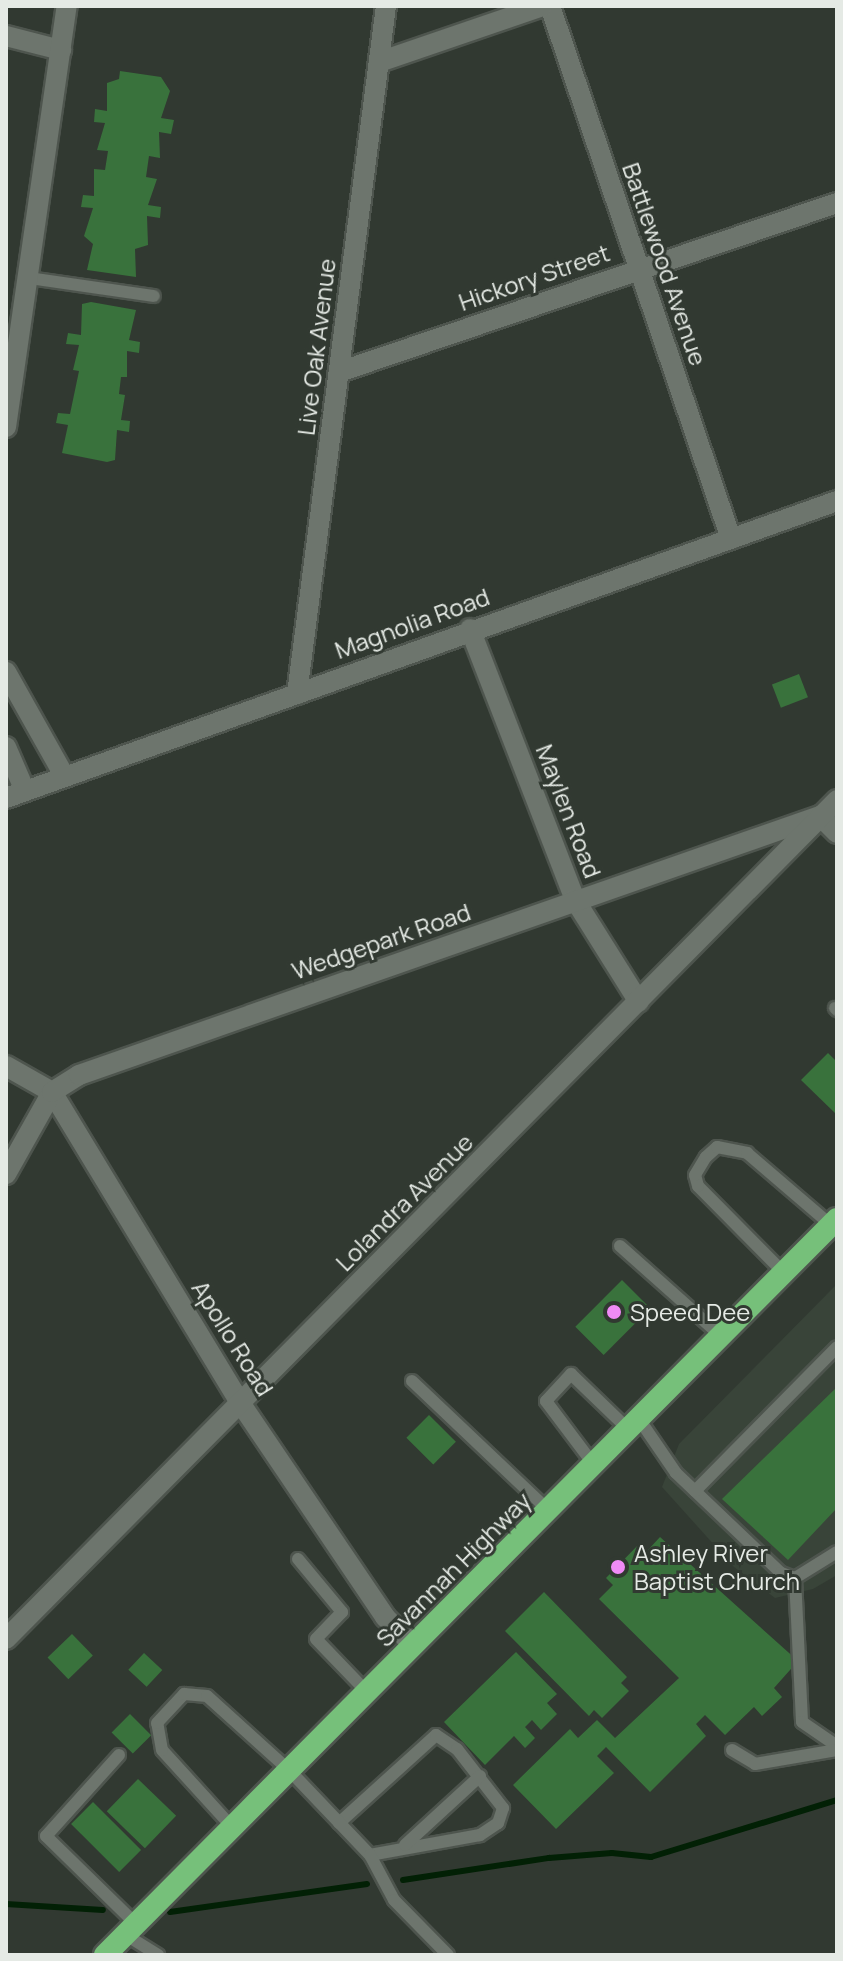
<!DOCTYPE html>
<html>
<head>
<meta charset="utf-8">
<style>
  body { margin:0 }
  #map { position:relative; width:843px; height:1961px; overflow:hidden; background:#313931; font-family:Manrope,sans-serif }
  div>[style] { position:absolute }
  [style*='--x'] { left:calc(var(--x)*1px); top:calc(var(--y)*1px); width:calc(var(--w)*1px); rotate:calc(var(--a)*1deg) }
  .built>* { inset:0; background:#394439 }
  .stream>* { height:6px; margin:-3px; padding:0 3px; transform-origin:3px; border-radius:3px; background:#022005 }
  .building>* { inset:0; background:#39723c; transform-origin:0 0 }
  .roads { filter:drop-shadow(2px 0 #4e554e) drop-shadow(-2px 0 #4e554e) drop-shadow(0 2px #4e554e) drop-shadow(0 -2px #4e554e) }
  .service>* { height:12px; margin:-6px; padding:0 6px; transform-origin:6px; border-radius:6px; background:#6d756d }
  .minor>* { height:20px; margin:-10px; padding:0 10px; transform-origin:10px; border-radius:10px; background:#6d756d }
  .trunk>* { height:22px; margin:-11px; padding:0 11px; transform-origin:11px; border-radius:11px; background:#76c07a }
  .dots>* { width:22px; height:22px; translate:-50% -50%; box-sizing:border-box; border:4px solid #313931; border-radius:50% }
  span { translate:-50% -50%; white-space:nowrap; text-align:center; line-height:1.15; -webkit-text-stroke:6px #313931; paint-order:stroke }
  .street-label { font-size:24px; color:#e5eae5 }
  .poi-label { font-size:24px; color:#e5eae5 }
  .left { translate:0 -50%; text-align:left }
  .frame { position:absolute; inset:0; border:8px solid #e5eae5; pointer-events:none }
</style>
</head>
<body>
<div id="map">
  <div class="built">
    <div style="clip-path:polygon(837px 1284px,837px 1575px,813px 1589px,775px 1598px,734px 1567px,662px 1487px,679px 1444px)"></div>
  </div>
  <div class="stream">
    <div style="--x:403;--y:1880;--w:148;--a:-8.6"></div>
    <div style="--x:549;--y:1858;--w:63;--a:-4.5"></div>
    <div style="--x:612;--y:1853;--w:39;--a:6"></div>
    <div style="--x:651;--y:1857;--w:195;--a:-17"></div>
    <div style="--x:6;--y:1904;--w:97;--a:3.5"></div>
    <div style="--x:170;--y:1912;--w:199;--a:-8.1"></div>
  </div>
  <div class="building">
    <div style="clip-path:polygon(120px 71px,161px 77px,170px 91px,161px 118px,174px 120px,171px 134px,159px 132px,160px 158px,149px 156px,146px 177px,157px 179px,148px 205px,161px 207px,160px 218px,147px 216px,148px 245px,135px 249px,136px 277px,87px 270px,93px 244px,84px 236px,93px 208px,81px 207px,83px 195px,94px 196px,94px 169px,105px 170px,108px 151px,97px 150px,105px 123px,94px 122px,95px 109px,107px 111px,107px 83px,119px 79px)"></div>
    <div style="clip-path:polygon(91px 302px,136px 310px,129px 340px,140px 342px,139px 353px,127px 351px,127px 377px,121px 377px,119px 394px,125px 395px,121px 420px,130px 421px,129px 432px,117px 430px,115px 460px,107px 462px,62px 453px,68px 425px,56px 423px,58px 413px,70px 414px,79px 371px,73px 370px,79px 345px,66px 344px,68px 333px,81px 335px,82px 304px)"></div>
    <div style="left:799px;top:674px;width:25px;height:29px;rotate:69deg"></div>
    <div style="clip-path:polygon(828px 1053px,837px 1062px,837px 1115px,801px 1080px)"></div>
    <div style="left:622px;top:1280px;width:40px;height:66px;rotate:45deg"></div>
    <div style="clip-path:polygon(837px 1387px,837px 1508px,788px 1560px,722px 1499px)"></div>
    <div style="left:429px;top:1415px;width:38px;height:32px;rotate:45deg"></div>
    <div style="clip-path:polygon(660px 1537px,798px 1661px,774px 1688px,782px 1697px,762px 1716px,754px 1707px,725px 1735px,705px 1715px,696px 1724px,706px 1736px,650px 1792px,606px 1747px,597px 1756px,614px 1773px,556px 1829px,513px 1785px,570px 1729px,578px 1738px,597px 1720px,615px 1738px,679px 1678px,599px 1599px,613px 1585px,606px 1578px,640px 1543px,647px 1551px)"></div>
    <div style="clip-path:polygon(544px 1592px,627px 1677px,621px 1683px,629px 1691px,602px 1718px,594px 1710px,589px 1716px,505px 1631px)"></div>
    <div style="left:72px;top:1634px;width:30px;height:34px;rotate:46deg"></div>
    <div style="clip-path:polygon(516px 1652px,557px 1694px,547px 1703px,557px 1714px,541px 1730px,532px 1720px,525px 1727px,535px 1738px,525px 1748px,514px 1736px,485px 1765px,444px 1722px)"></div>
    <div style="left:144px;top:1653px;width:25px;height:23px;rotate:43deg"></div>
    <div style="left:130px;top:1714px;width:30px;height:26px;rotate:45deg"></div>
    <div style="left:138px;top:1779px;width:53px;height:45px;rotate:44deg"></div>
    <div style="left:93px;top:1802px;width:68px;height:31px;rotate:45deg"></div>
  </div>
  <div class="roads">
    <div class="service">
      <div style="--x:29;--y:278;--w:126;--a:8.2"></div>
      <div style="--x:835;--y:1008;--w:3;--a:45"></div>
      <div style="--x:620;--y:1246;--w:135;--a:41.7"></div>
      <div style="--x:784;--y:1273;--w:122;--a:-134.7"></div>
      <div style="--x:698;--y:1186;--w:11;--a:-105"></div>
      <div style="--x:695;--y:1175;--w:21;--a:-59"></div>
      <div style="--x:706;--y:1157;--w:15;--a:-42"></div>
      <div style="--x:717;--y:1147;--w:31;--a:11"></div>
      <div style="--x:747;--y:1153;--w:111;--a:40.6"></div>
      <div style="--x:412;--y:1381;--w:187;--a:43.5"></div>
      <div style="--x:639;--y:1419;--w:65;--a:55.6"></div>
      <div style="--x:676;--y:1473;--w:145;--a:43.6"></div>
      <div style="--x:781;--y:1573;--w:15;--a:20"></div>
      <div style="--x:795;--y:1578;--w:49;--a:-31.8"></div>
      <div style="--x:594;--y:1465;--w:80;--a:-126.9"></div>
      <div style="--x:546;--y:1401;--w:37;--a:-47"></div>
      <div style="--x:571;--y:1374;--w:79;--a:44"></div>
      <div style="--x:695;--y:1491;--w:202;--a:-45.4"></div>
      <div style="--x:298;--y:1559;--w:69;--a:50.3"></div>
      <div style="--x:342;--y:1612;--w:37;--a:134"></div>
      <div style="--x:316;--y:1639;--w:74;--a:46.1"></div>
      <div style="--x:795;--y:1578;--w:144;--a:87.2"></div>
      <div style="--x:802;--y:1722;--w:42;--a:34.4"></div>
      <div style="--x:732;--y:1750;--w:27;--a:31"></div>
      <div style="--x:755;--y:1764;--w:83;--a:-9.7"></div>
      <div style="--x:119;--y:1755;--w:109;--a:132"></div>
      <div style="--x:46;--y:1836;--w:126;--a:44.4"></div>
      <div style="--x:339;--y:1823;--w:131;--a:-42.2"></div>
      <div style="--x:436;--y:1735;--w:25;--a:34"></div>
      <div style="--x:457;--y:1749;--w:75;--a:52.1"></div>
      <div style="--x:503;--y:1808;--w:16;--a:108"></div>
      <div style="--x:498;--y:1823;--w:22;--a:146"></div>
      <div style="--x:480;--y:1835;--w:112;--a:169.7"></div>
      <div style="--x:233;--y:1828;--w:105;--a:-132.3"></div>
      <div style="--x:162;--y:1750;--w:27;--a:-100"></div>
      <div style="--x:157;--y:1723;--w:40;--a:-47"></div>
      <div style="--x:184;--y:1694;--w:23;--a:5"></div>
      <div style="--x:207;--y:1696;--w:112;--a:42.1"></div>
      <div style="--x:290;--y:1771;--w:116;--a:46.4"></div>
      <div style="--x:370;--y:1855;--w:51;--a:61.9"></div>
      <div style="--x:394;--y:1900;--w:77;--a:45.5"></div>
      <div style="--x:405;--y:1845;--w:102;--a:-42.6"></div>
      <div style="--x:126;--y:1935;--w:38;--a:32"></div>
    </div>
    <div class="minor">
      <div style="--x:550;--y:6;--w:563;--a:71.24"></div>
      <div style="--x:6;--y:36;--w:57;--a:14.3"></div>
      <div style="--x:379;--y:62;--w:173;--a:-18.9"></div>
      <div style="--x:339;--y:372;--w:526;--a:-18.75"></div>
      <div style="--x:6;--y:427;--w:425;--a:-81.8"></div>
      <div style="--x:470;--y:629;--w:291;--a:68.8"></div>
      <div style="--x:575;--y:900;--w:120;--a:57.9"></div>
      <div style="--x:6;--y:672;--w:120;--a:60.7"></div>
      <div style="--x:297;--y:694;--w:694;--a:-82.63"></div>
      <div style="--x:6;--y:747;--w:48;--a:66.6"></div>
      <div style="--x:6;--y:798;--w:882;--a:-19.67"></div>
      <div style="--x:6;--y:1066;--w:53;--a:29.5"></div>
      <div style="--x:52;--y:1092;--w:365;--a:58.8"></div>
      <div style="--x:241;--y:1404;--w:257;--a:55.9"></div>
      <div style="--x:385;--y:1617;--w:40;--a:45"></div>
      <div style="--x:6;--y:1174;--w:94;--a:-60.7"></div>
      <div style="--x:52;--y:1092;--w:32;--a:-32"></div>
      <div style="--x:79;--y:1075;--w:785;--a:-19.27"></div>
      <div style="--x:820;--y:816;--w:24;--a:45"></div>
      <div style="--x:6;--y:1639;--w:1181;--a:-45.27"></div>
    </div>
    <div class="trunk">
      <div style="--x:105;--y:1955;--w:1038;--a:-45.16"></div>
    </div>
  </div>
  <div class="dots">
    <div style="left:614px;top:1312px;background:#f08bf6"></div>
    <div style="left:618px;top:1567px;background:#f08bf6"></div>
  </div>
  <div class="street-label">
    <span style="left:665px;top:264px;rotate:71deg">Battlewood Avenue</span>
    <span style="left:534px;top:277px;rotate:-19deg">Hickory Street</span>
    <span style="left:316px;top:347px;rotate:-83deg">Live Oak Avenue</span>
    <span style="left:412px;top:623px;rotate:-20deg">Magnolia Road</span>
    <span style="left:569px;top:811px;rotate:69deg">Maylen Road</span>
    <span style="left:381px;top:941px;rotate:-19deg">Wedgepark Road</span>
    <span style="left:404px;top:1202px;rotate:-45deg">Lolandra Avenue</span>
    <span style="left:233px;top:1338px;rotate:58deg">Apollo Road</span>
    <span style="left:453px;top:1569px;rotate:-45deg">Savannah Highway</span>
  </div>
  <div class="poi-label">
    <span class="left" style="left:630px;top:1312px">Speed Dee</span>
    <span class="left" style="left:634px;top:1567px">Ashley River<br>Baptist Church</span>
  </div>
  <div class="frame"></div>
</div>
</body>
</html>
